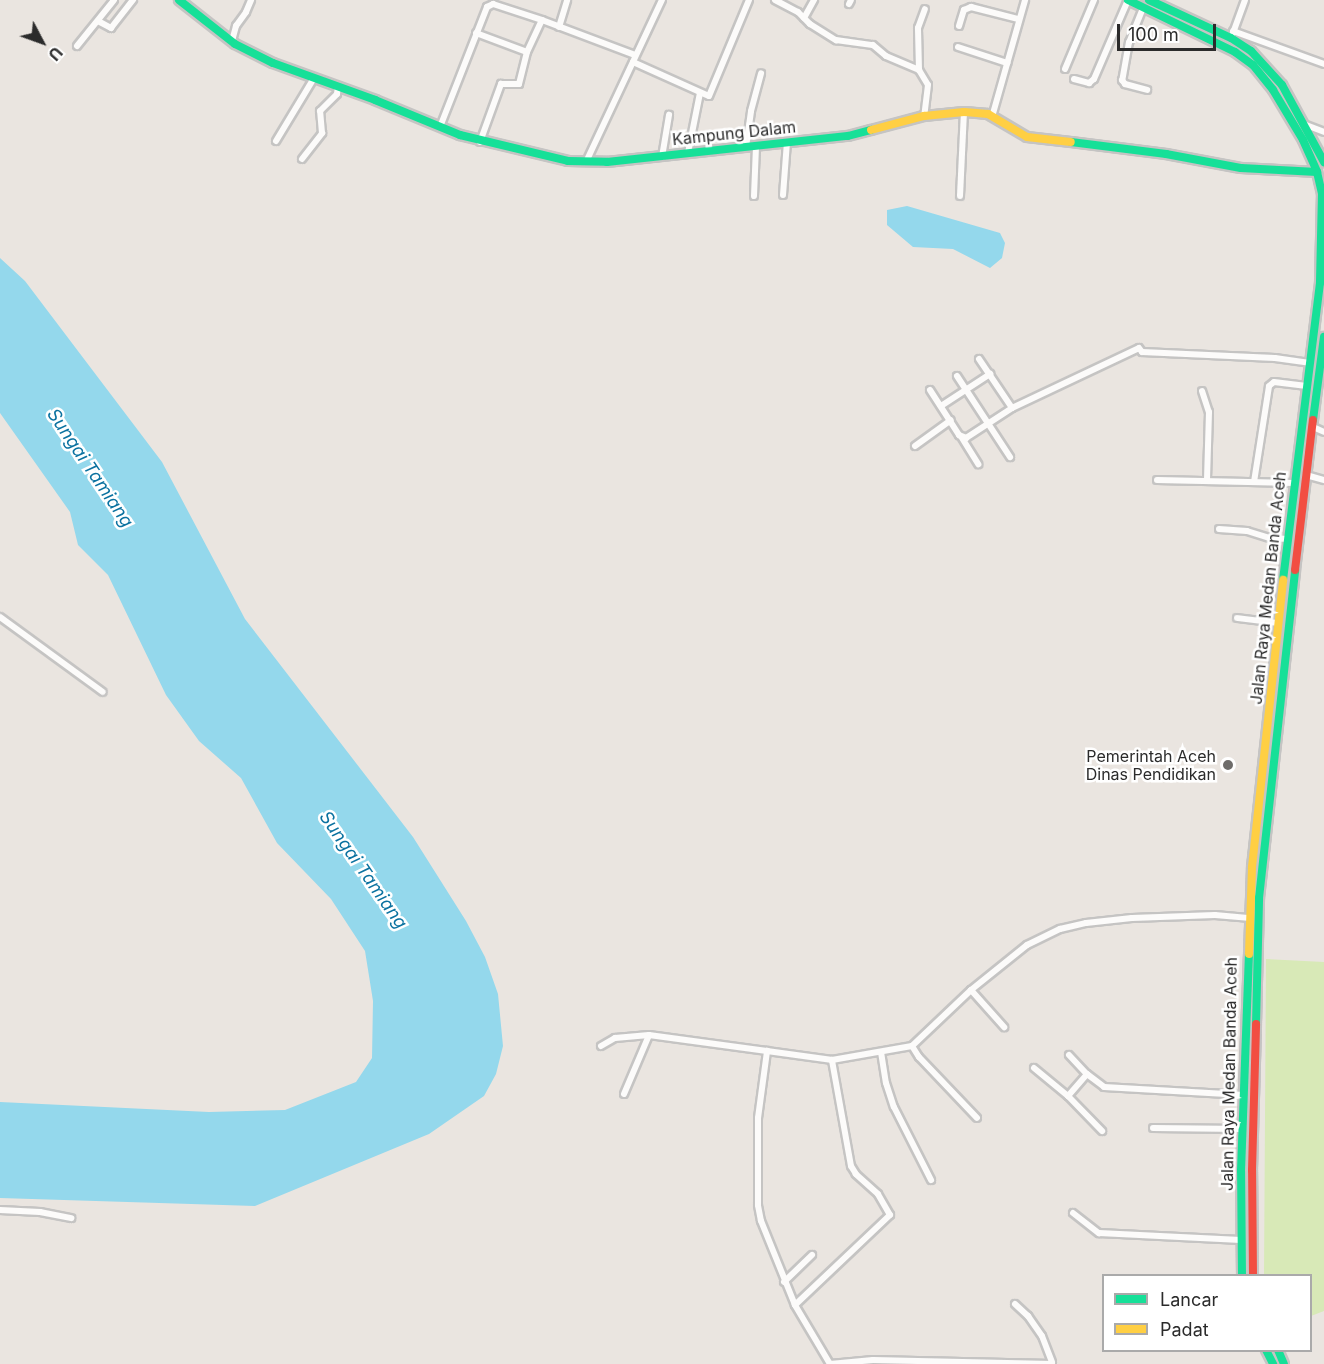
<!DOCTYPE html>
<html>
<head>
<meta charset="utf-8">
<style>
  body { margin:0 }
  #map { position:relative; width:1324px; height:1364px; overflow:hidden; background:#eae5e0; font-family:Inter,sans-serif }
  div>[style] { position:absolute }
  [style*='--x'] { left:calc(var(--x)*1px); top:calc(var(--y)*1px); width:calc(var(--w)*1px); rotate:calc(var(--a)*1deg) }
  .pitch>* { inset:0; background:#d8e9b7 }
  .water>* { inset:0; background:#94d8ec }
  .roads { filter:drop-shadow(2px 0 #c5c4c3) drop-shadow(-2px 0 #c5c4c3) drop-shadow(0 2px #c5c4c3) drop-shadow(0 -2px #c5c4c3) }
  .street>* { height:6px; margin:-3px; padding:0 3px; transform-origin:3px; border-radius:3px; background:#fcfbfa }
  .fast>* { height:8px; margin:-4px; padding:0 4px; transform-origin:4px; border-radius:4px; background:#16e098 }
  .slow>* { height:8px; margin:-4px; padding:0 4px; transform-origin:4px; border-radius:4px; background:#ffcf43 }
  .jam>* { height:8px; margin:-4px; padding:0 4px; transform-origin:4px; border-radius:4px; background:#f24e42 }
  .dots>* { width:16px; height:16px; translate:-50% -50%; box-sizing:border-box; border:3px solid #fff; border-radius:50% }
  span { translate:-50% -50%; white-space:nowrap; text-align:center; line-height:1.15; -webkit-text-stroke:5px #fff; paint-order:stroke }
  .street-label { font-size:16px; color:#2b2b2b }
  .poi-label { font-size:16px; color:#2b2b2b }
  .right { translate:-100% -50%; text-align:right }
  .water-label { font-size:18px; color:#0b72a0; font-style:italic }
  .legend { position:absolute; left:1102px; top:1274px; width:210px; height:78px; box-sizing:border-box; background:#fff; border:2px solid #aaa; margin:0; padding:8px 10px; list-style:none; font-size:18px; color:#2b2b2b }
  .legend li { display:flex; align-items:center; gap:12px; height:30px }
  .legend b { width:30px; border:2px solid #aaa }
  .north { position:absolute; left:12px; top:12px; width:60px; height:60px; -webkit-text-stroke:4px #fff; paint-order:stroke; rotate:131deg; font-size:16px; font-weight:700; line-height:24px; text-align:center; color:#2b2b2b }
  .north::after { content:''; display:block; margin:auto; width:21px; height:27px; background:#2b2b2b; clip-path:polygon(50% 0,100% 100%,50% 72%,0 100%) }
  .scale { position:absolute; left:1117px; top:24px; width:99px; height:27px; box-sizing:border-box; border:3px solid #2b2b2b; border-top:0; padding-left:8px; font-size:18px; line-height:21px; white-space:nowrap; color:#2b2b2b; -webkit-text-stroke:4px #fff; paint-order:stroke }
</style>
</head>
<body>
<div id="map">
  <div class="pitch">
    <div style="clip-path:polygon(1266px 959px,1324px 962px,1324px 1311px,1311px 1316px,1310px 1276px,1264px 1275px)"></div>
  </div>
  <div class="water">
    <div style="clip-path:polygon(907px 206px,1000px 233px,1005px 243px,1002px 258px,990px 268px,953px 249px,913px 247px,887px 225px,887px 210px)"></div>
    <div style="clip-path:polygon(0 258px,25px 281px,162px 462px,245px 619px,413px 837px,466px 921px,485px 957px,498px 994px,503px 1046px,496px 1074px,484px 1096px,429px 1134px,255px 1206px,0 1198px,0 1102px,209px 1112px,285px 1110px,356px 1082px,372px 1058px,373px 1001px,365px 951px,331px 899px,277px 843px,241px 778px,199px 741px,166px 695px,108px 575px,78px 545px,70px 512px,0 413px)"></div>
  </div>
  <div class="roads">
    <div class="street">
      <div style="--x:775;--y:0;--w:26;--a:28"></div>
      <div style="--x:798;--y:12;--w:17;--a:45"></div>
      <div style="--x:810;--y:24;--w:31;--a:32"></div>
      <div style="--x:836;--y:40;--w:37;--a:8"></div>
      <div style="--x:873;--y:45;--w:17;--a:40"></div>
      <div style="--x:886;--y:56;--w:36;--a:23"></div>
      <div style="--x:919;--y:70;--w:17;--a:59"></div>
      <div style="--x:928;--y:85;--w:31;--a:97"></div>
      <div style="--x:849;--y:4;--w:4;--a:-63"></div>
      <div style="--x:1143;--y:8;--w:37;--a:112"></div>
      <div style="--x:1129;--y:42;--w:39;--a:100"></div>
      <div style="--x:1122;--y:80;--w:5;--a:53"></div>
      <div style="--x:1125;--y:84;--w:23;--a:15"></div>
      <div style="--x:804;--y:18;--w:21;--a:-61"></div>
      <div style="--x:98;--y:21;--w:15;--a:28"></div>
      <div style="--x:111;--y:28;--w:36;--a:-52"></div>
      <div style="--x:959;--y:26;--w:17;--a:-73"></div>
      <div style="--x:964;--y:10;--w:8;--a:-23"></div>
      <div style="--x:971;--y:7;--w:49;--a:14.3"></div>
      <div style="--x:559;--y:27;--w:28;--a:-73"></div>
      <div style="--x:1233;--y:31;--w:97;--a:19.9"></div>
      <div style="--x:476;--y:33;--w:54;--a:20.4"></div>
      <div style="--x:1233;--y:33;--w:35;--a:-70"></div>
      <div style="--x:232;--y:41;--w:16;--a:-75"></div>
      <div style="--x:236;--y:26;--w:17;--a:-54"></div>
      <div style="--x:246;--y:12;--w:13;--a:-67"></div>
      <div style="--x:77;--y:46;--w:59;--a:-51.2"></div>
      <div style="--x:958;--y:47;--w:52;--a:18.1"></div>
      <div style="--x:633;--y:62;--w:83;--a:24.1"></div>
      <div style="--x:709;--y:96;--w:104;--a:-67.4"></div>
      <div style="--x:1065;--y:69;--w:75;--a:-67.2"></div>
      <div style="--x:919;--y:70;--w:42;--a:-91.4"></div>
      <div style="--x:918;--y:28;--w:20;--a:-70"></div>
      <div style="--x:1074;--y:79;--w:16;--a:15"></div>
      <div style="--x:1089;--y:83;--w:6;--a:-39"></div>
      <div style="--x:1094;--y:79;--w:86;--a:-66.7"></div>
      <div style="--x:992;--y:117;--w:122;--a:-74.2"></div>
      <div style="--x:1306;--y:125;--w:19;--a:21"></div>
      <div style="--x:440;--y:127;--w:129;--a:-68.6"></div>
      <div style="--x:487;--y:7;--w:7;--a:-27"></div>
      <div style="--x:493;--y:4;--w:52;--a:18.1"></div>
      <div style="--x:276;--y:141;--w:74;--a:-58.9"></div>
      <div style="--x:480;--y:142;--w:62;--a:-70.1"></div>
      <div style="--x:501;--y:84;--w:18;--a:0"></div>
      <div style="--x:519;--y:84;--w:33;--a:-76"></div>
      <div style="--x:527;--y:52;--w:35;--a:-65"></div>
      <div style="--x:542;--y:20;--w:99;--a:20.6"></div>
      <div style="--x:746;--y:147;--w:36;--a:-82"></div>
      <div style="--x:751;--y:111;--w:39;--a:-75"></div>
      <div style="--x:688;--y:153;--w:61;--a:-78.7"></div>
      <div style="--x:662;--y:157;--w:43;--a:-80.5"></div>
      <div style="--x:302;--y:159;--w:33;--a:-52"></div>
      <div style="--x:322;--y:133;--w:22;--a:-95"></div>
      <div style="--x:320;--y:111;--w:24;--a:-45"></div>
      <div style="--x:337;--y:94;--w:8;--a:-83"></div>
      <div style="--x:586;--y:162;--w:179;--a:-64.9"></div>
      <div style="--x:783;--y:195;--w:53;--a:-85.7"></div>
      <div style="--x:754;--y:196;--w:50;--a:-87.7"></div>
      <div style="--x:960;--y:196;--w:84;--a:-87.3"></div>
      <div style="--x:979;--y:359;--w:59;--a:56"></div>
      <div style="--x:957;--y:376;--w:97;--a:56.8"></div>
      <div style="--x:930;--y:390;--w:54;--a:57.2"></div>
      <div style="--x:959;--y:435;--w:8;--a:23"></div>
      <div style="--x:966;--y:438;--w:55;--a:-33.1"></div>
      <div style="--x:1012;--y:408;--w:140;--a:-25.3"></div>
      <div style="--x:1139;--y:348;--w:5;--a:53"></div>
      <div style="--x:1142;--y:352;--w:133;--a:2.6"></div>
      <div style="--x:1275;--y:358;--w:35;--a:8"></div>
      <div style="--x:1202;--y:391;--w:22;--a:72"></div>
      <div style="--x:1209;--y:412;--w:69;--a:91.7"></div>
      <div style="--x:941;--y:406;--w:59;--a:-33.1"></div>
      <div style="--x:1313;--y:427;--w:12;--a:24"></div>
      <div style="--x:962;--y:438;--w:31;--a:58"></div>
      <div style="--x:915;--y:446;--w:44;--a:-35.8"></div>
      <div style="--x:1306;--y:475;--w:19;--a:16"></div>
      <div style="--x:1157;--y:480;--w:137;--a:1.3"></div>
      <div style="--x:1254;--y:482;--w:97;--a:-81.1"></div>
      <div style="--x:1269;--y:386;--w:6;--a:-39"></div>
      <div style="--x:1274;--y:382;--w:33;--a:7"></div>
      <div style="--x:1219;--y:529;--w:28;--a:4"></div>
      <div style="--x:1247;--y:531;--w:24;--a:17"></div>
      <div style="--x:1270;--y:538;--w:18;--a:3"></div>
      <div style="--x:0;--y:617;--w:127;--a:36.1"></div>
      <div style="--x:1237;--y:618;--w:41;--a:7"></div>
      <div style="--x:971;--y:990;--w:50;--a:48.3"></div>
      <div style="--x:601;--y:1046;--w:16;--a:-30"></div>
      <div style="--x:615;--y:1038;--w:34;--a:-5"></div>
      <div style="--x:649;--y:1035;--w:119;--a:7.7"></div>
      <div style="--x:912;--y:1046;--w:13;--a:58"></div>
      <div style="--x:919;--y:1057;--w:84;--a:46.4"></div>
      <div style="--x:881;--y:1052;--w:31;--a:81"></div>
      <div style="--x:886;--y:1083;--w:25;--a:72"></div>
      <div style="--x:894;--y:1107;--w:82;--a:63.1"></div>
      <div style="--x:1069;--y:1055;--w:26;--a:47"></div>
      <div style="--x:1087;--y:1074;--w:21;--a:37"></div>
      <div style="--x:1104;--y:1087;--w:140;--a:3.3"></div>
      <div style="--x:1034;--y:1068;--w:44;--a:39.5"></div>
      <div style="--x:1068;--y:1096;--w:49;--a:45.8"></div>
      <div style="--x:624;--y:1094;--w:64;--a:-67"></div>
      <div style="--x:1068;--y:1096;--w:29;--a:-49"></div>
      <div style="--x:1153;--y:1128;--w:90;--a:0.6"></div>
      <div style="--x:0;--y:1210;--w:40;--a:2.9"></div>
      <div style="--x:40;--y:1212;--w:32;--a:11"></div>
      <div style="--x:1073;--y:1213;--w:33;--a:38"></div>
      <div style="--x:1099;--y:1233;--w:142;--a:2.8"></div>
      <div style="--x:784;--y:1282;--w:39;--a:-44"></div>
      <div style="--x:1015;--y:1304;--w:18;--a:43"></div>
      <div style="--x:1028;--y:1316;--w:24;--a:55"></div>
      <div style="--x:1042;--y:1336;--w:28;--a:69"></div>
      <div style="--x:795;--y:1305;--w:131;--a:-43.5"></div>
      <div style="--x:890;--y:1215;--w:24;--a:-120"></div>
      <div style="--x:878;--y:1194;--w:30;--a:-138"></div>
      <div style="--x:856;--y:1174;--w:9;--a:-122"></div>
      <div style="--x:851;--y:1166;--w:108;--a:-100.2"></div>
      <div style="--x:830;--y:1364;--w:69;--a:-120.7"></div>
      <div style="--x:795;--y:1305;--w:91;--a:-112"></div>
      <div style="--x:761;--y:1221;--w:16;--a:-101"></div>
      <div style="--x:758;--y:1205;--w:87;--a:-90"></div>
      <div style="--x:758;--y:1118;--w:68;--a:-82.3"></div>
      <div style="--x:767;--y:1051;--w:66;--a:7.9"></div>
      <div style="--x:832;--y:1060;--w:81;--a:-9.9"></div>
      <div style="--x:912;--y:1046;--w:81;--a:-43.5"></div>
      <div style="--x:971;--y:990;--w:72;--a:-38.8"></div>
      <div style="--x:1027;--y:945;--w:37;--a:-26"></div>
      <div style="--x:1060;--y:929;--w:27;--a:-13"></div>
      <div style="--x:1086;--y:923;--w:46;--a:-6.2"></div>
      <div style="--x:1132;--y:918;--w:83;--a:-2.1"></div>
      <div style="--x:1215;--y:915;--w:33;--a:5"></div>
      <div style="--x:830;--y:1364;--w:43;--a:-5.3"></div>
      <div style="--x:873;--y:1360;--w:179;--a:1.3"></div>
    </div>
    <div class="fast">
      <div style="--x:179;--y:0;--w:71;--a:38.2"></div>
      <div style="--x:235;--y:44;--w:42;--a:26.6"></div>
      <div style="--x:273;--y:63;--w:109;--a:19.9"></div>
      <div style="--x:375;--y:100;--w:92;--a:22.4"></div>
      <div style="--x:460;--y:135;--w:111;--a:13.5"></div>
      <div style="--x:568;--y:161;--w:39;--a:1"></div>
      <div style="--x:607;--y:162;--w:242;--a:-6.2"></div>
      <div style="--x:848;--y:136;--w:24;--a:-15"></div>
      <div style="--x:1128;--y:0;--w:119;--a:25.9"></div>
      <div style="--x:1235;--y:52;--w:22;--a:36"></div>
      <div style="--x:1253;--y:65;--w:32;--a:51"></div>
      <div style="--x:1273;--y:90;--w:58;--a:59"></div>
      <div style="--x:1303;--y:140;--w:35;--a:66"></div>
      <div style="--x:1317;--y:172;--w:22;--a:77"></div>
      <div style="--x:1322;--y:193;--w:90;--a:91.3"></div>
      <div style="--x:1320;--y:283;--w:299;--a:97.1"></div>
      <div style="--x:1149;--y:0;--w:90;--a:24.9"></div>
      <div style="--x:1231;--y:38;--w:24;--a:33"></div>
      <div style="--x:1251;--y:51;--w:46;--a:47.6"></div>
      <div style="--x:1282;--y:85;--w:88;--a:61.4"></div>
      <div style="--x:1071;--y:142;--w:96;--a:7.2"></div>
      <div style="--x:1166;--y:154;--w:76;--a:10.6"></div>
      <div style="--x:1241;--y:168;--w:76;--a:3"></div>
      <div style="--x:1313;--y:420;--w:84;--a:-82.5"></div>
      <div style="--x:1256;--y:1024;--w:126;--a:-88.6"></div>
      <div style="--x:1259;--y:898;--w:330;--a:-83.7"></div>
      <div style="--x:1242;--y:1276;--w:105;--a:-90.5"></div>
      <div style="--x:1241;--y:1171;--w:217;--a:-87.9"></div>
      <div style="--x:1266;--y:1350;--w:16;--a:63"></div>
      <div style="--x:1278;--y:1350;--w:15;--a:67"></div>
    </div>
    <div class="slow">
      <div style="--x:871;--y:130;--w:55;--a:-14.8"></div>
      <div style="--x:924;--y:116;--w:40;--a:-5.7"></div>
      <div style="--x:964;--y:112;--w:24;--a:5"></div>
      <div style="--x:988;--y:114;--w:45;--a:30.5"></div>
      <div style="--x:1027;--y:137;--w:44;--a:6.5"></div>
      <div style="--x:1249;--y:954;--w:87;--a:-88"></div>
      <div style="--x:1252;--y:867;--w:289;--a:-83.8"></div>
    </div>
    <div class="jam">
      <div style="--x:1295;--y:570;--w:151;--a:-83.2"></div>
      <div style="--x:1253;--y:1276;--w:106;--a:-90.5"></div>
      <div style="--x:1252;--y:1170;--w:146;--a:-88.4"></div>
    </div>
  </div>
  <div class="dots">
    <div style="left:1228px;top:765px;background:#6e6c6a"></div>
  </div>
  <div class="street-label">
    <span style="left:734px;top:133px;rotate:-6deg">Kampung Dalam</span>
    <span style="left:1268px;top:588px;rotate:-84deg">Jalan Raya Medan Banda Aceh</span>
    <span style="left:1229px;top:1074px;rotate:-89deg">Jalan Raya Medan Banda Aceh</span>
  </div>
  <div class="poi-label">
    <span class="right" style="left:1216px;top:765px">Pemerintah Aceh<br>Dinas Pendidikan</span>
  </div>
  <div class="water-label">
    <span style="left:90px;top:468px;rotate:56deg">Sungai Tamiang</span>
    <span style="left:363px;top:870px;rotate:55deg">Sungai Tamiang</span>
  </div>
  <ul class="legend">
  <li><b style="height:8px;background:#16e098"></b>Lancar</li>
  <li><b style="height:8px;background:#ffcf43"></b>Padat</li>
  </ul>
  <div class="north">U</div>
  <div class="scale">100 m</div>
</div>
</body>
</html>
